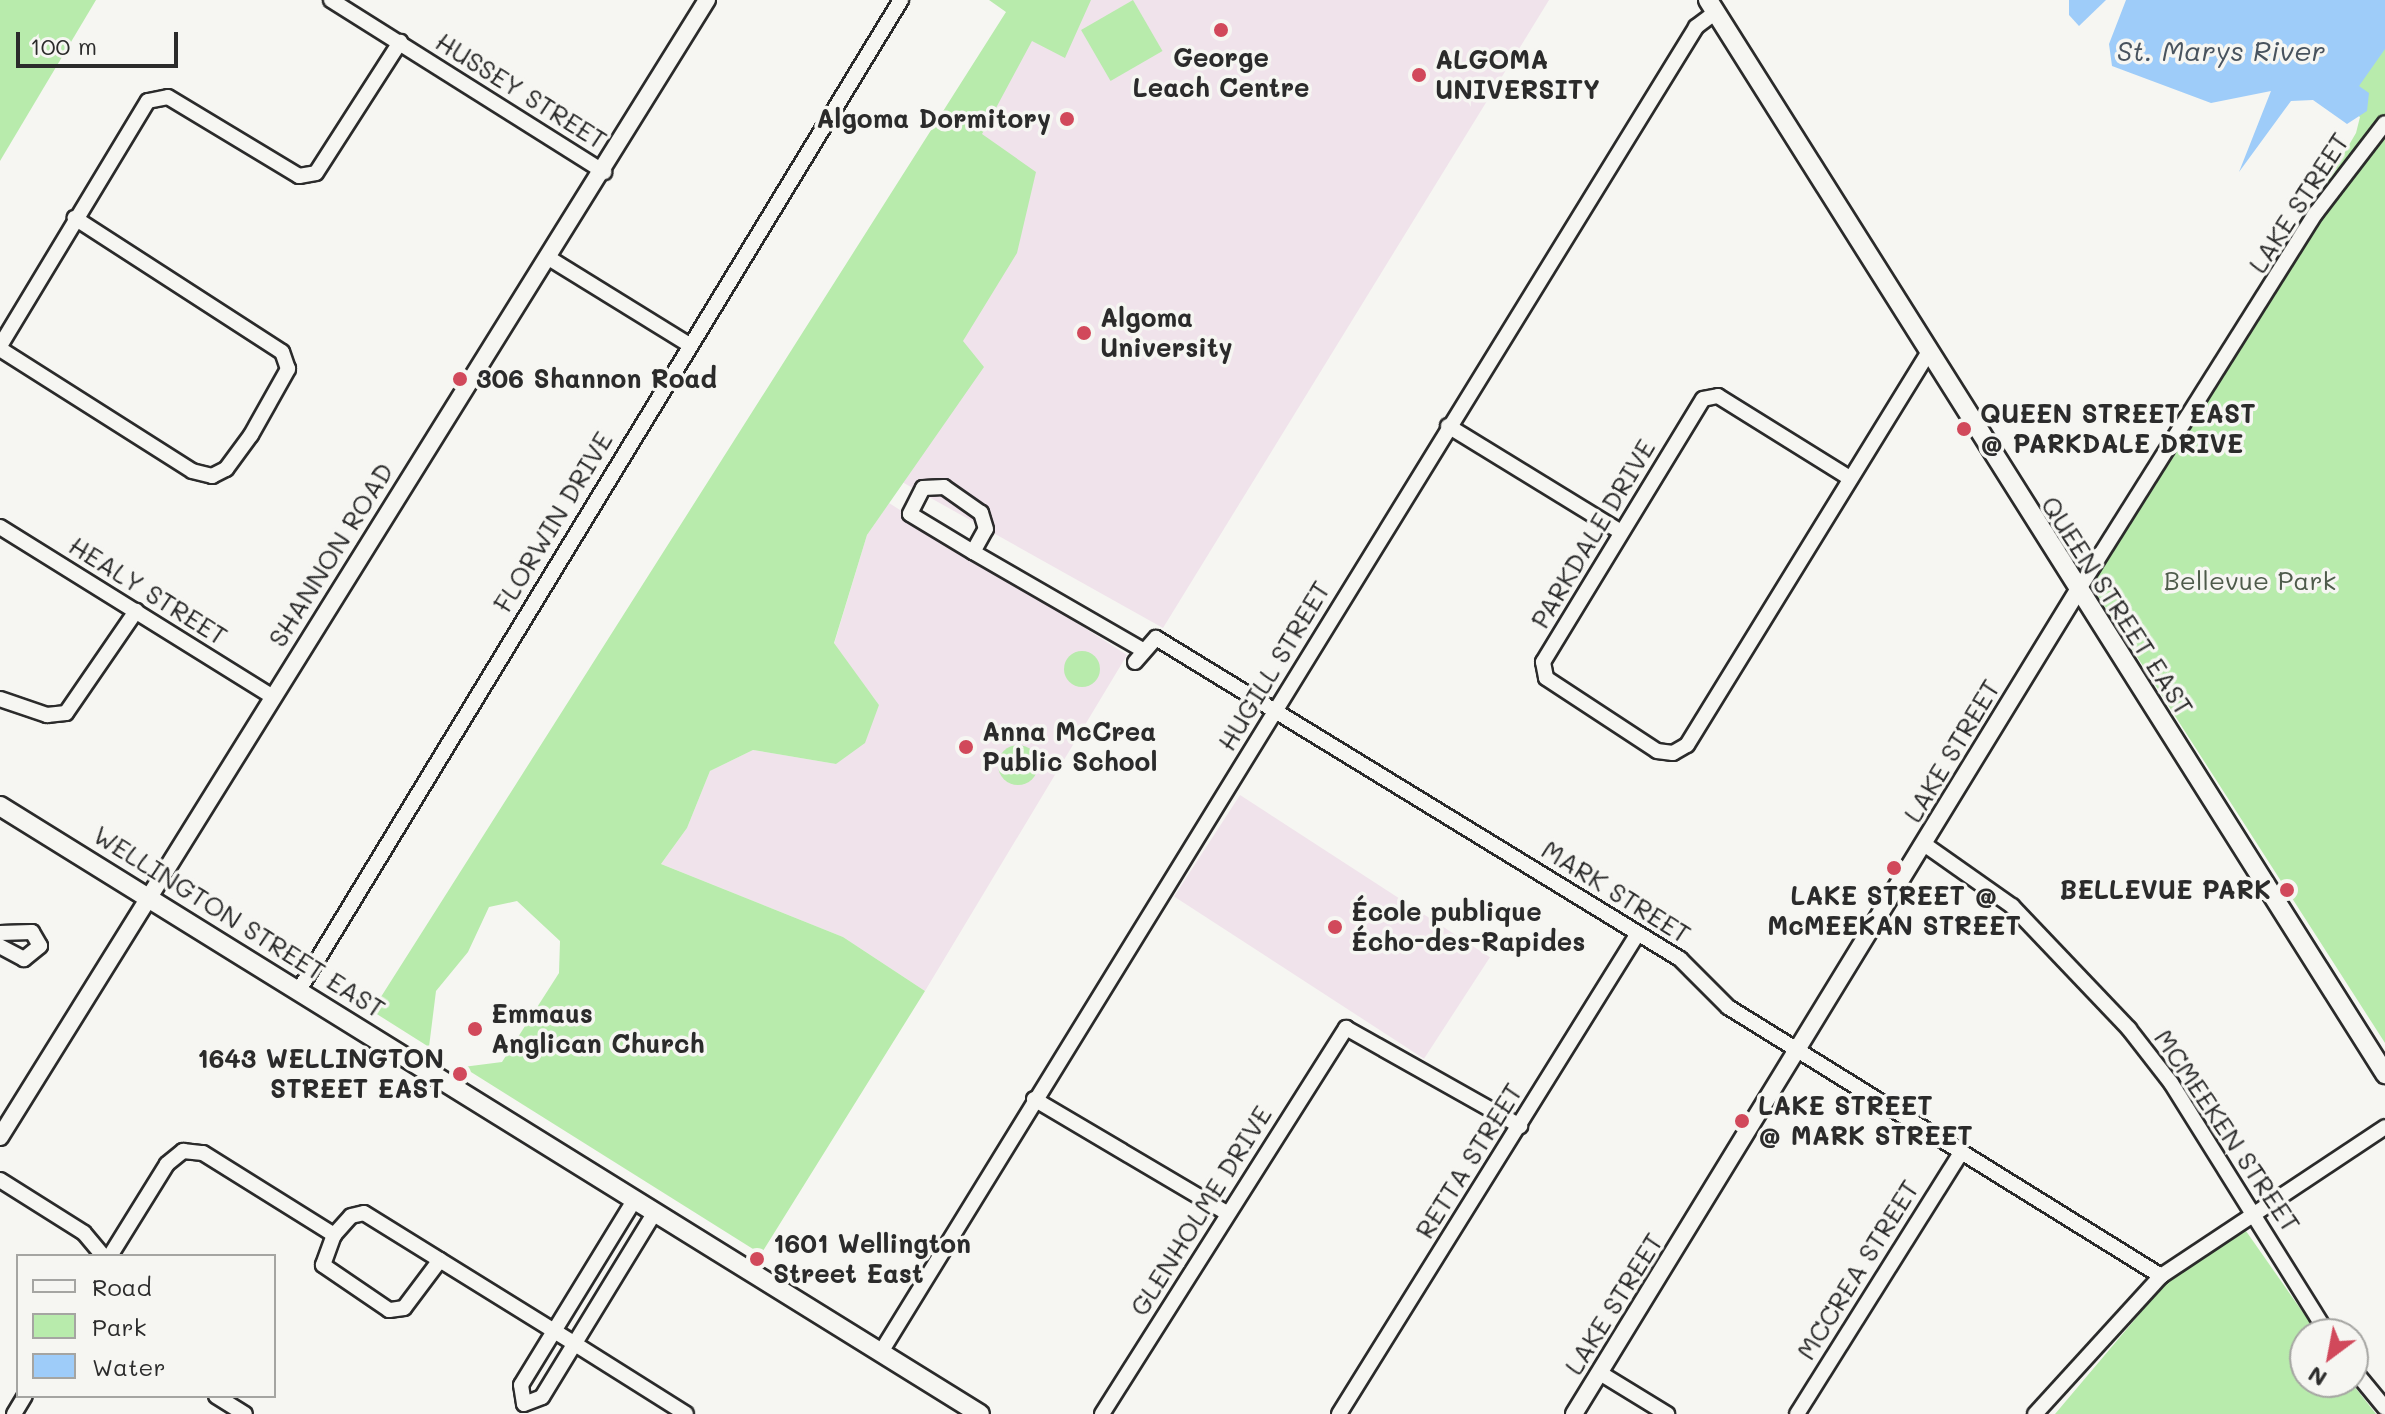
<!DOCTYPE html>
<html>
<head>
<meta charset="utf-8">
<style>
  body { margin:0 }
  #map { position:relative; width:2385px; height:1414px; overflow:hidden; background:#f6f6f2; font-family:Mali,sans-serif }
  div>[style] { position:absolute }
  [style*='--x'] { left:calc(var(--x)*1px); top:calc(var(--y)*1px); width:calc(var(--w)*1px); rotate:calc(var(--a)*1deg) }
  .built>* { inset:0; background:#f0e3eb; transform-origin:0 0 }
  .green>* { inset:0; background:#b8ebac; transform-origin:0 0 }
  .round { border-radius:50% }
  .water>* { inset:0; background:#9eccf9 }
  .roads { filter:drop-shadow(2px 0 #2b2b2b) drop-shadow(-2px 0 #2b2b2b) drop-shadow(0 2px #2b2b2b) drop-shadow(0 -2px #2b2b2b) }
  .minor>* { height:14px; margin:-7px; padding:0 7px; transform-origin:7px; border-radius:7px; background:#f6f6f2 }
  .tertiary>* { height:16px; margin:-8px; padding:0 8px; transform-origin:8px; border-radius:8px; background:#f6f6f2 }
  .secondary>* { height:18px; margin:-9px; padding:0 9px; transform-origin:9px; border-radius:9px; background:#f6f6f2 }
  .dots>* { width:22px; height:22px; translate:-50% -50%; box-sizing:border-box; border:4px solid #f6f6f2; border-radius:50% }
  span { translate:-50% -50%; white-space:nowrap; text-align:center; line-height:1.15; -webkit-text-stroke:7px #f6f6f2; paint-order:stroke }
  .poi-label { font-size:26px; color:#2b2b2b; font-weight:700 }
  .left { translate:0 -50%; text-align:left }
  .right { translate:-100% -50%; text-align:right }
  .street-label { font-size:26px; color:#2b2b2b }
  .park-label { font-size:26px; color:#4e5b4b }
  .water-label { font-size:28px; color:#48535e; font-style:italic }
  .legend { position:absolute; left:16px; top:1254px; width:260px; height:144px; box-sizing:border-box; background:#f6f6f2; border:2px solid #a5a5a2; margin:0; padding:10px 14px; list-style:none; font-size:24px; color:#2b2b2b }
  .legend li { display:flex; align-items:center; gap:16px; height:40px }
  .legend b { width:40px; border:2px solid #a5a5a2 }
  .north { position:absolute; left:2289px; top:1318px; width:80px; height:80px; box-sizing:border-box; background:#f6f6f2; border:2px solid #a5a5a2; border-radius:50%; rotate:212deg; font-size:22px; font-weight:700; line-height:32px; text-align:center; color:#2b2b2b }
  .north::after { content:''; display:block; margin:auto; width:28px; height:36px; background:#d1495b; clip-path:polygon(50% 0,100% 100%,50% 72%,0 100%) }
  .scale { position:absolute; left:16px; top:32px; width:162px; height:36px; box-sizing:border-box; border:4px solid #2b2b2b; border-top:0; padding-left:10px; font-size:24px; line-height:28px; white-space:nowrap; color:#2b2b2b; -webkit-text-stroke:6px #f6f6f2; paint-order:stroke }
</style>
</head>
<body>
<div id="map">
  <div class="built">
    <div style="clip-path:polygon(1036px 0,1549px 0,1163px 628px,777px 412px)"></div>
    <div style="clip-path:polygon(889px 503px,1127px 655px,925px 991px,843px 937px,661px 864px,687px 828px,710px 771px,753px 750px,836px 764px,879px 705px,834px 644px,867px 535px)"></div>
    <div style="left:1240px;top:795px;width:298px;height:121px;rotate:33deg"></div>
  </div>
  <div class="green">
    <div style="clip-path:polygon(0 0,96px 0,0 161px)"></div>
    <div style="clip-path:polygon(989px 0,1091px 0,1065px 58px,1032px 41px,982px 134px,1036px 172px,1017px 253px,963px 341px,984px 367px,867px 535px,834px 643px,879px 705px,865px 743px,836px 764px,753px 750px,710px 771px,687px 828px,661px 864px,843px 937px,925px 991px,761px 1254px,463px 1067px,502px 1062px,559px 973px,560px 941px,517px 901px,489px 907px,468px 952px,436px 991px,429px 1047px,372px 1011px,1006px 12px)"></div>
    <div style="left:1133px;top:0;width:59px;height:60px;rotate:60deg"></div>
    <div style="clip-path:polygon(2385px 32px,2385px 1043px,2091px 585px,2356px 133px,2360px 117px,2330px 94px)"></div>
    <div class="round" style="left:1064px;top:651px;width:36px;height:36px"></div>
    <div class="round" style="left:998px;top:745px;width:40px;height:40px"></div>
    <div style="clip-path:polygon(2246px 1231px,2318px 1334px,2305px 1334px,2305px 1382px,2351px 1382px,2376px 1414px,2055px 1414px,2169px 1279px)"></div>
  </div>
  <div class="water">
    <div style="clip-path:polygon(2069px 0,2106px 0,2079px 26px,2069px 15px)"></div>
    <div style="clip-path:polygon(2126px 0,2385px 0,2385px 49px,2359px 86px,2369px 93px,2367px 111px,2347px 124px,2313px 100px,2291px 101px,2239px 172px,2271px 91px,2211px 103px,2112px 66px,2109px 44px)"></div>
  </div>
  <div class="roads">
    <div class="minor">
      <div style="--x:331;--y:0;--w:323;--a:32.2"></div>
      <div style="--x:547;--y:257;--w:166;--a:31.7"></div>
      <div style="--x:0;--y:346;--w:286;--a:-58.9"></div>
      <div style="--x:148;--y:101;--w:20;--a:-11"></div>
      <div style="--x:168;--y:97;--w:153;--a:31.1"></div>
      <div style="--x:299;--y:176;--w:17;--a:-10"></div>
      <div style="--x:316;--y:173;--w:156;--a:-57.3"></div>
      <div style="--x:0;--y:349;--w:227;--a:32.4"></div>
      <div style="--x:192;--y:471;--w:21;--a:14"></div>
      <div style="--x:212;--y:476;--w:16;--a:-27"></div>
      <div style="--x:226;--y:469;--w:42;--a:-53.7"></div>
      <div style="--x:251;--y:435;--w:76;--a:-60.7"></div>
      <div style="--x:288;--y:369;--w:18;--a:-109"></div>
      <div style="--x:282;--y:352;--w:247;--a:-147.1"></div>
      <div style="--x:1448;--y:426;--w:203;--a:31.5"></div>
      <div style="--x:1848;--y:477;--w:153;--a:-148.1"></div>
      <div style="--x:1718;--y:396;--w:15;--a:169"></div>
      <div style="--x:1703;--y:399;--w:308;--a:121.3"></div>
      <div style="--x:1543;--y:662;--w:16;--a:79"></div>
      <div style="--x:1546;--y:678;--w:133;--a:33.3"></div>
      <div style="--x:1657;--y:751;--w:16;--a:7"></div>
      <div style="--x:1673;--y:753;--w:16;--a:-30"></div>
      <div style="--x:1687;--y:745;--w:457;--a:-58.4"></div>
      <div style="--x:0;--y:527;--w:319;--a:31.9"></div>
      <div style="--x:973;--y:552;--w:26;--a:-61"></div>
      <div style="--x:986;--y:529;--w:17;--a:-107"></div>
      <div style="--x:981;--y:513;--w:45;--a:-144.9"></div>
      <div style="--x:944;--y:487;--w:21;--a:177"></div>
      <div style="--x:923;--y:488;--w:29;--a:117"></div>
      <div style="--x:910;--y:514;--w:74;--a:31.1"></div>
      <div style="--x:973;--y:552;--w:196;--a:30"></div>
      <div style="--x:2077;--y:592;--w:448;--a:-57.8"></div>
      <div style="--x:2316;--y:213;--w:113;--a:-52.5"></div>
      <div style="--x:1135;--y:662;--w:32;--a:-49"></div>
      <div style="--x:1156;--y:638;--w:615;--a:31.49"></div>
      <div style="--x:1680;--y:959;--w:68;--a:45"></div>
      <div style="--x:1728;--y:1007;--w:510;--a:31.85"></div>
      <div style="--x:0;--y:699;--w:50;--a:18.8"></div>
      <div style="--x:47;--y:715;--w:19;--a:-6"></div>
      <div style="--x:66;--y:713;--w:124;--a:-55.5"></div>
      <div style="--x:1924;--y:844;--w:108;--a:35.2"></div>
      <div style="--x:2012;--y:906;--w:170;--a:46.4"></div>
      <div style="--x:2129;--y:1029;--w:68;--a:52.1"></div>
      <div style="--x:2171;--y:1083;--w:296;--a:58"></div>
      <div style="--x:0;--y:933;--w:32;--a:-2"></div>
      <div style="--x:32;--y:932;--w:16;--a:60"></div>
      <div style="--x:40;--y:946;--w:21;--a:141"></div>
      <div style="--x:24;--y:959;--w:27;--a:-152"></div>
      <div style="--x:299;--y:990;--w:1159;--a:-58.7"></div>
      <div style="--x:1034;--y:1099;--w:224;--a:30.6"></div>
      <div style="--x:0;--y:1180;--w:99;--a:32.2"></div>
      <div style="--x:84;--y:1233;--w:30;--a:50"></div>
      <div style="--x:635;--y:1199;--w:218;--a:121.5"></div>
      <div style="--x:521;--y:1385;--w:19;--a:81"></div>
      <div style="--x:524;--y:1404;--w:19;--a:-21"></div>
      <div style="--x:542;--y:1397;--w:217;--a:-58.6"></div>
      <div style="--x:110;--y:1256;--w:108;--a:-58.2"></div>
      <div style="--x:167;--y:1164;--w:21;--a:-39"></div>
      <div style="--x:183;--y:1151;--w:20;--a:6"></div>
      <div style="--x:203;--y:1153;--w:155;--a:32"></div>
      <div style="--x:440;--y:1260;--w:60;--a:126.9"></div>
      <div style="--x:404;--y:1308;--w:15;--a:172"></div>
      <div style="--x:389;--y:1310;--w:80;--a:-145.7"></div>
      <div style="--x:323;--y:1265;--w:32;--a:-70"></div>
      <div style="--x:334;--y:1235;--w:25;--a:-48"></div>
      <div style="--x:351;--y:1216;--w:13;--a:-13"></div>
      <div style="--x:364;--y:1213;--w:248;--a:31.8"></div>
      <div style="--x:575;--y:1344;--w:131;--a:32.2"></div>
      <div style="--x:881;--y:1352;--w:1556;--a:-58.4"></div>
      <div style="--x:1696;--y:27;--w:25;--a:-37"></div>
      <div style="--x:2353;--y:1369;--w:50;--a:50.6"></div>
      <div style="--x:1600;--y:1373;--w:79;--a:31.5"></div>
      <div style="--x:216;--y:1396;--w:34;--a:32"></div>
      <div style="--x:14;--y:1414;--w:21;--a:-59"></div>
      <div style="--x:1102;--y:1414;--w:457;--a:-57.7"></div>
      <div style="--x:1346;--y:1028;--w:200;--a:29.4"></div>
      <div style="--x:1339;--y:1414;--w:566;--a:-58.13"></div>
      <div style="--x:1797;--y:1414;--w:308;--a:-57.9"></div>
      <div style="--x:2035;--y:1414;--w:187;--a:-47.6"></div>
      <div style="--x:2161;--y:1276;--w:269;--a:-33.6"></div>
    </div>
    <div class="tertiary">
      <div style="--x:0;--y:1137;--w:1339;--a:-58.13"></div>
      <div style="--x:1574;--y:1414;--w:964;--a:-58.54"></div>
    </div>
    <div class="secondary">
      <div style="--x:1708;--y:0;--w:1270;--a:57.77"></div>
      <div style="--x:0;--y:806;--w:1153;--a:31.82"></div>
    </div>
  </div>
  <div class="dots">
    <div style="left:1221px;top:30px;background:#d1495b"></div>
    <div style="left:1419px;top:75px;background:#d1495b"></div>
    <div style="left:1067px;top:119px;background:#d1495b"></div>
    <div style="left:1084px;top:333px;background:#d1495b"></div>
    <div style="left:460px;top:379px;background:#d1495b"></div>
    <div style="left:1964px;top:429px;background:#d1495b"></div>
    <div style="left:966px;top:747px;background:#d1495b"></div>
    <div style="left:1894px;top:868px;background:#d1495b"></div>
    <div style="left:2287px;top:890px;background:#d1495b"></div>
    <div style="left:1335px;top:927px;background:#d1495b"></div>
    <div style="left:475px;top:1029px;background:#d1495b"></div>
    <div style="left:460px;top:1074px;background:#d1495b"></div>
    <div style="left:1742px;top:1121px;background:#d1495b"></div>
    <div style="left:757px;top:1259px;background:#d1495b"></div>
  </div>
  <div class="poi-label">
    <span style="left:1221px;top:73px">George<br>Leach Centre</span>
    <span class="left" style="left:1435px;top:75px">ALGOMA<br>UNIVERSITY</span>
    <span class="right" style="left:1051px;top:119px">Algoma Dormitory</span>
    <span class="left" style="left:1100px;top:333px">Algoma<br>University</span>
    <span class="left" style="left:476px;top:379px">306 Shannon Road</span>
    <span class="left" style="left:1980px;top:429px">QUEEN STREET EAST<br>@ PARKDALE DRIVE</span>
    <span class="left" style="left:982px;top:747px">Anna McCrea<br>Public School</span>
    <span class="right" style="left:2271px;top:890px">BELLEVUE PARK</span>
    <span style="left:1894px;top:911px">LAKE STREET @<br>McMEEKAN STREET</span>
    <span class="left" style="left:1351px;top:927px">École publique<br>Écho-des-Rapides</span>
    <span class="left" style="left:491px;top:1029px">Emmaus<br>Anglican Church</span>
    <span class="right" style="left:444px;top:1074px">1643 WELLINGTON<br>STREET EAST</span>
    <span class="left" style="left:1758px;top:1121px">LAKE STREET<br>@ MARK STREET</span>
    <span class="left" style="left:773px;top:1259px">1601 Wellington<br>Street East</span>
  </div>
  <div class="street-label">
    <span style="left:521px;top:91px;rotate:32deg">HUSSEY STREET</span>
    <span style="left:2299px;top:203px;rotate:-57deg">LAKE STREET</span>
    <span style="left:553px;top:522px;rotate:-59deg">FLORWIN DRIVE</span>
    <span style="left:1593px;top:534px;rotate:-59deg">PARKDALE DRIVE</span>
    <span style="left:331px;top:555px;rotate:-58deg">SHANNON ROAD</span>
    <span style="left:148px;top:591px;rotate:32deg">HEALY STREET</span>
    <span style="left:2117px;top:606px;rotate:57deg">QUEEN STREET EAST</span>
    <span style="left:1274px;top:666px;rotate:-59deg">HUGILL STREET</span>
    <span style="left:1952px;top:751px;rotate:-59deg">LAKE STREET</span>
    <span style="left:1616px;top:892px;rotate:32deg">MARK STREET</span>
    <span style="left:239px;top:922px;rotate:32deg">WELLINGTON STREET EAST</span>
    <span style="left:2227px;top:1131px;rotate:56deg">MCMEEKEN STREET</span>
    <span style="left:1469px;top:1161px;rotate:-58deg">RETTA STREET</span>
    <span style="left:1201px;top:1211px;rotate:-58deg">GLENHOLME DRIVE</span>
    <span style="left:1858px;top:1270px;rotate:-58deg">MCCREA STREET</span>
    <span style="left:1614px;top:1304px;rotate:-58deg">LAKE STREET</span>
  </div>
  <div class="park-label">
    <span style="left:2250px;top:581px">Bellevue Park</span>
  </div>
  <div class="water-label">
    <span style="left:2221px;top:50px">St. Marys River</span>
  </div>
  <ul class="legend">
  <li><b style="height:10px;background:#f6f6f2"></b>Road</li>
  <li><b style="height:22px;background:#b8ebac"></b>Park</li>
  <li><b style="height:22px;background:#9eccf9"></b>Water</li>
  </ul>
  <div class="north">N</div>
  <div class="scale">100 m</div>
</div>
</body>
</html>
